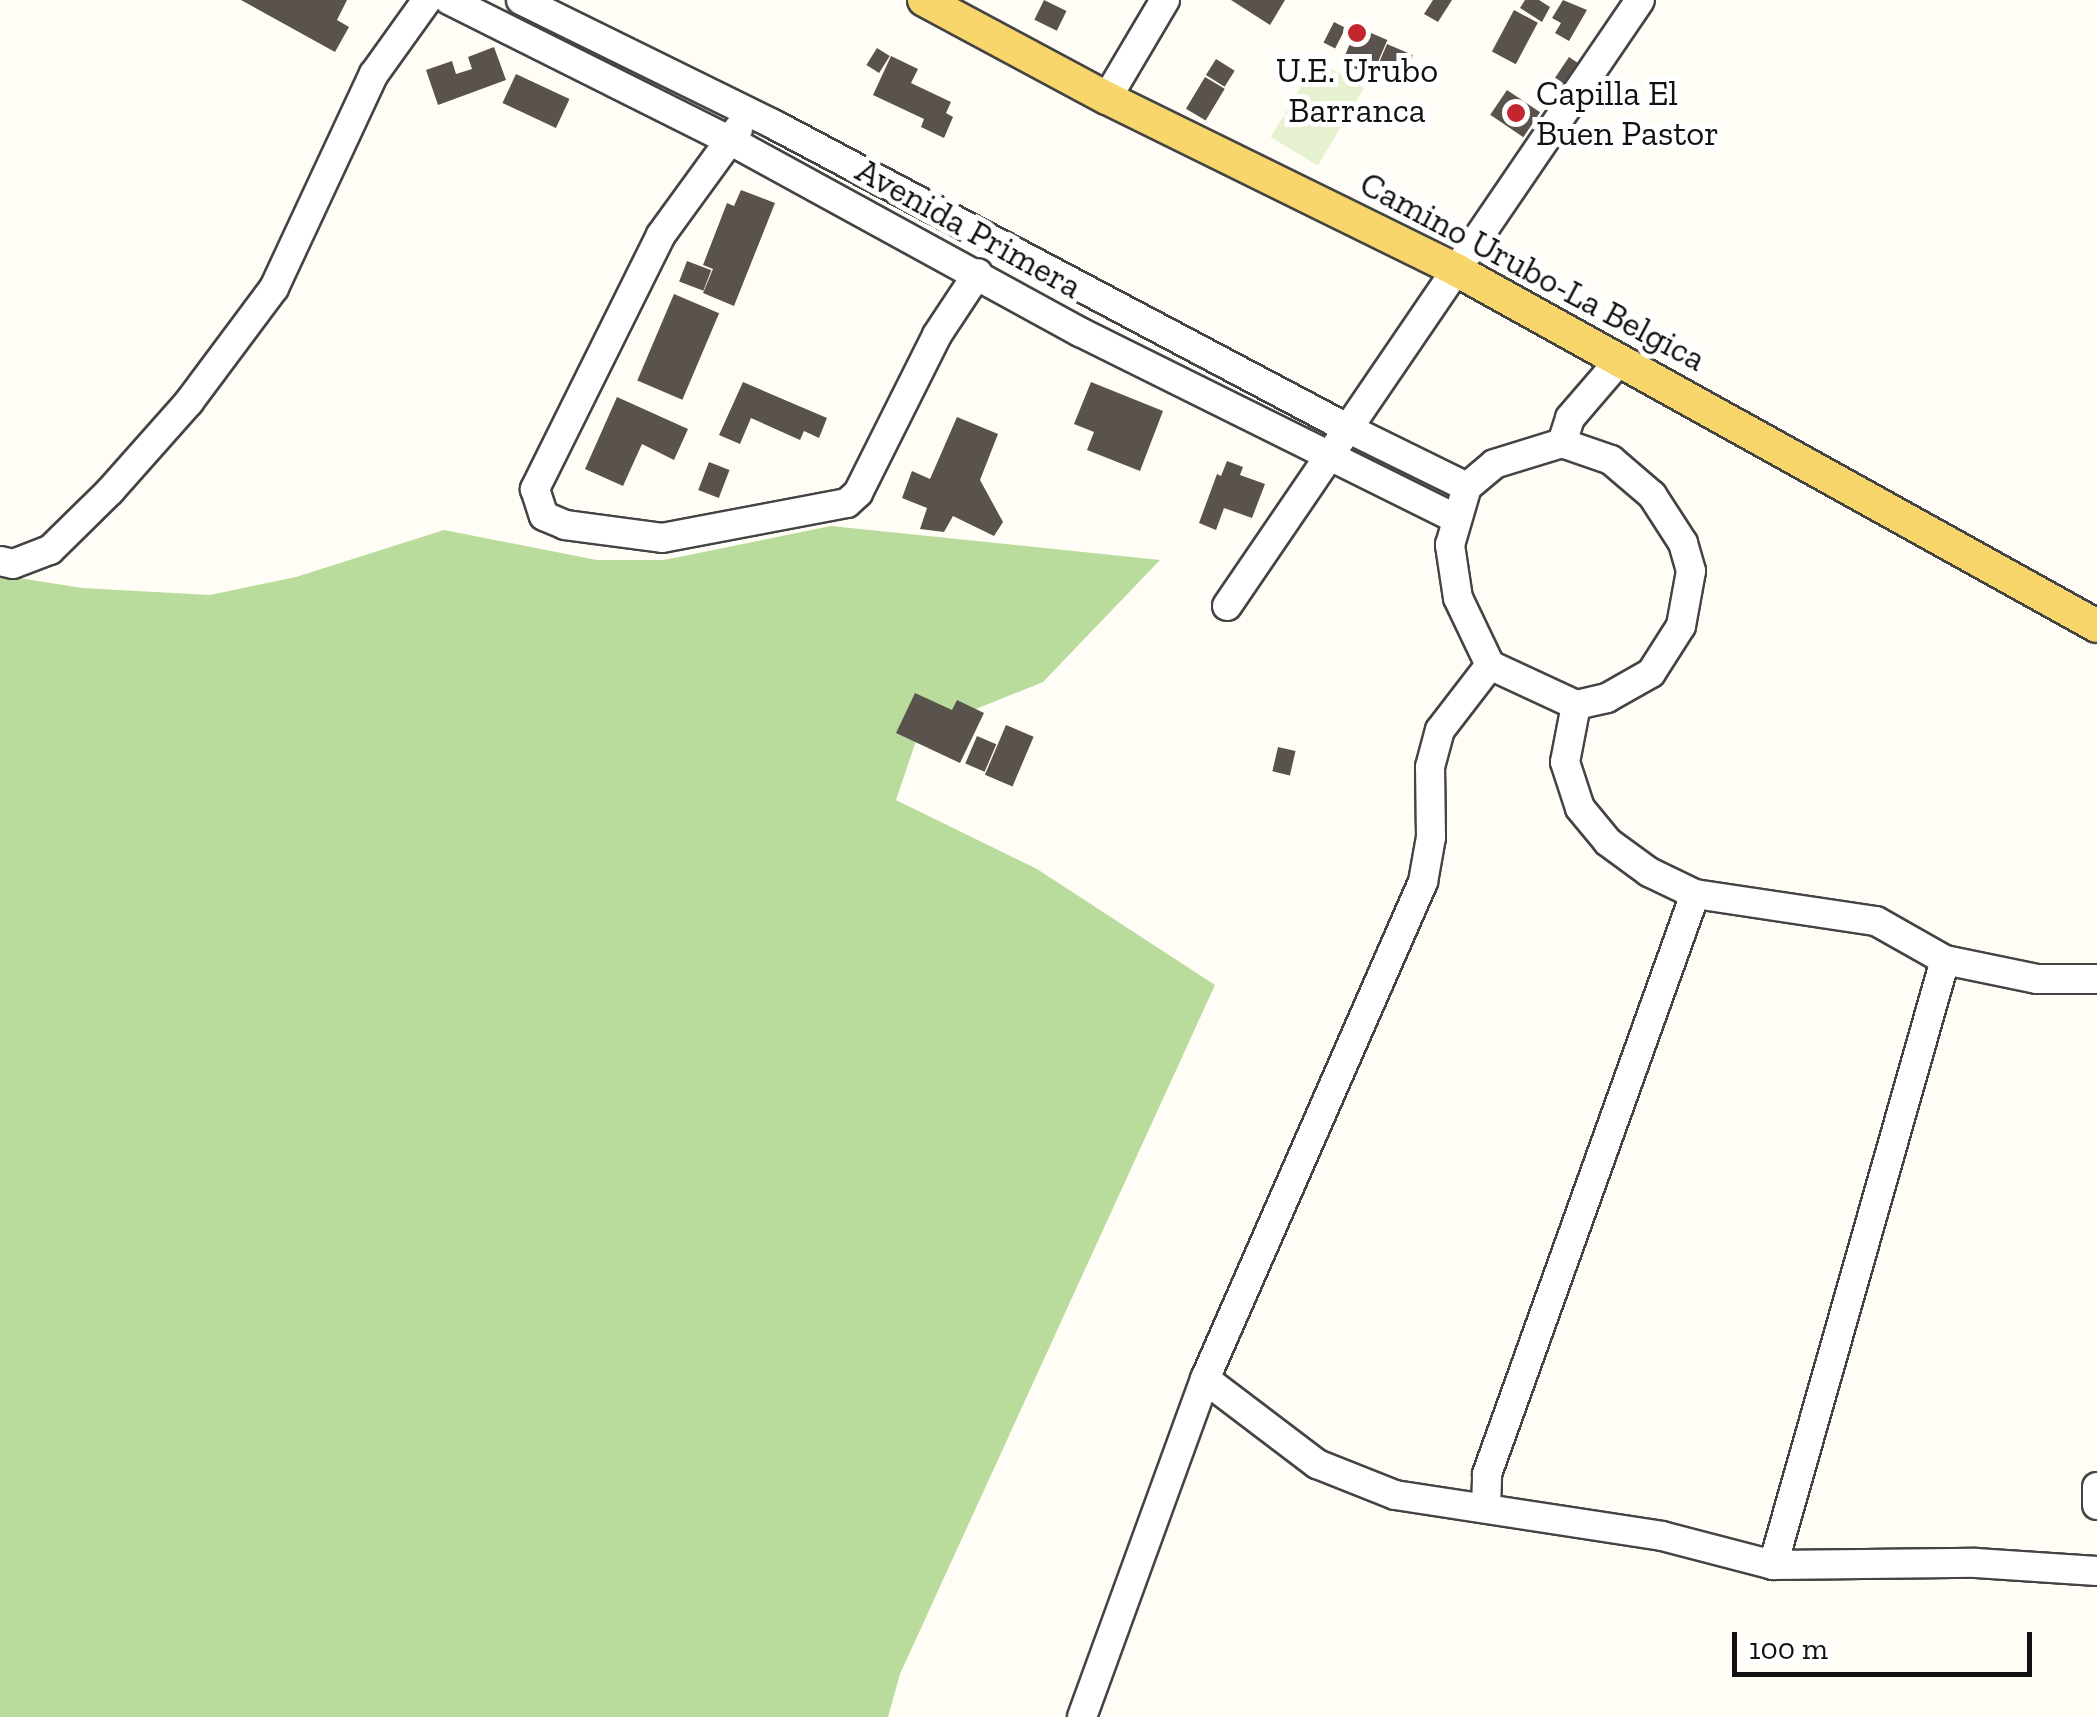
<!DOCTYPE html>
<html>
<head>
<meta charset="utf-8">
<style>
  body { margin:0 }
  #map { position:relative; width:2097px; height:1717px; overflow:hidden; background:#fffdf5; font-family:"Zilla Slab",serif }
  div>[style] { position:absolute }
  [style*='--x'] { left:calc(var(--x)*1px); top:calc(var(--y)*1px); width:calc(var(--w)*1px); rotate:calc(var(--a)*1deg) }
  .forest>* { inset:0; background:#b9dc9c }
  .pitch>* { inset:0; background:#e6f2cf; transform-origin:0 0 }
  .building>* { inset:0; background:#5a524d; transform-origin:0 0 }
  .roads { filter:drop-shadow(2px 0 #444) drop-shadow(-2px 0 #444) drop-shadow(0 2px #444) drop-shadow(0 -2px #444) }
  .minor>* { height:28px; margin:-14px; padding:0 14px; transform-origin:14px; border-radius:14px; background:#fff }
  .major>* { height:32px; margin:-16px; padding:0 16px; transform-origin:16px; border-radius:16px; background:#f9d66b }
  .dots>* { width:28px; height:28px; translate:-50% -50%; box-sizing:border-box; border:5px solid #fff; border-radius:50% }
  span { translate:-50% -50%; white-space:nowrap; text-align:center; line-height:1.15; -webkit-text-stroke:10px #fff; paint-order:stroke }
  .poi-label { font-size:35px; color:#111 }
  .left { translate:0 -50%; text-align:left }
  .street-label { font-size:35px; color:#111 }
  .scale { position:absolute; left:1732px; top:1632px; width:300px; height:45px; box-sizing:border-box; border:5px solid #111; border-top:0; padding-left:12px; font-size:30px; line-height:35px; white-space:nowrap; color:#111; -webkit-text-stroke:8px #fff; paint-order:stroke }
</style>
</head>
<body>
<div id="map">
  <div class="forest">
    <div style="clip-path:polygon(831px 526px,1160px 560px,1043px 682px,919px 732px,896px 800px,1037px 869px,1215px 985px,900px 1674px,888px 1717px,0 1717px,0 575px,82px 588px,210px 595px,296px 577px,444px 530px,597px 560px,664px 560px)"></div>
  </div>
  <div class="pitch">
    <div style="left:1317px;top:60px;width:55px;height:90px;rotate:31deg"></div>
  </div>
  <div class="building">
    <div style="clip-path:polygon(241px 0,347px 0,337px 20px,349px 27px,335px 52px)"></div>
    <div style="left:1044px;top:0;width:25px;height:22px;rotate:26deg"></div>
    <div style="clip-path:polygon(1231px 0,1285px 0,1270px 25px)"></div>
    <div style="clip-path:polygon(1433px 0,1452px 0,1438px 22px,1424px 14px)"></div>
    <div style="clip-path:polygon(1525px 0,1539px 0,1550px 7px,1542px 22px,1520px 8px)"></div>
    <div style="clip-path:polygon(1563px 0,1587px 10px,1569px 41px,1555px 33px,1561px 23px,1552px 18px)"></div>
    <div style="left:1514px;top:10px;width:27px;height:47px;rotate:28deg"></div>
    <div style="left:1334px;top:22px;width:13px;height:23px;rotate:27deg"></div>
    <div style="left:1357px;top:27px;width:33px;height:39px;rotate:23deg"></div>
    <div style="left:1387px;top:44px;width:28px;height:33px;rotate:23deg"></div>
    <div style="clip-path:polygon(494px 47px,506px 80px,438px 105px,426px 70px,452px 61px,456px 74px,472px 69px,468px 57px)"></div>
    <div style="left:877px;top:48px;width:15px;height:20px;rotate:32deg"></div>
    <div style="clip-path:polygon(891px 56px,918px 69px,911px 83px,951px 102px,946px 113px,953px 117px,944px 138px,921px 127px,924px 119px,873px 95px)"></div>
    <div style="left:1569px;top:57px;width:18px;height:25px;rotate:34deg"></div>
    <div style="left:1216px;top:59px;width:22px;height:19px;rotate:32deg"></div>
    <div style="left:516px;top:74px;width:59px;height:32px;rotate:25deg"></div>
    <div style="left:1205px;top:77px;width:23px;height:37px;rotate:31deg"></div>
    <div style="left:1507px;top:90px;width:40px;height:30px;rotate:34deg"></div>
    <div style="clip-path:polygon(741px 190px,775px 203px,734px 306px,703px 293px,713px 269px,703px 265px,727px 203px,734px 206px)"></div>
    <div style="left:687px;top:261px;width:26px;height:22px;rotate:21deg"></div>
    <div style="left:674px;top:294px;width:49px;height:94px;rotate:23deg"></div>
    <div style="clip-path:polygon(743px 382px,827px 418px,819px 438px,804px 431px,800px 440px,751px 418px,740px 444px,719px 435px)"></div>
    <div style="clip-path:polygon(1091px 382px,1163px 411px,1140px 471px,1087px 450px,1094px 432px,1074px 424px)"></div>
    <div style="clip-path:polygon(617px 397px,688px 429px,674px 460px,642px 444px,623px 486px,585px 469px)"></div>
    <div style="clip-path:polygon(957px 417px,998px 434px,980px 480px,1003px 522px,994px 536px,953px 516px,944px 532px,920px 529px,927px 508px,902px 498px,912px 471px,930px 479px)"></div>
    <div style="clip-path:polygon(1227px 461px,1243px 467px,1240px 475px,1265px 484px,1252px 518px,1224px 508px,1216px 530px,1199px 523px,1217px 474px,1221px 476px)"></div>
    <div style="left:709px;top:462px;width:22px;height:30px;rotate:21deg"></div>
    <div style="clip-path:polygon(915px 693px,952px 710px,957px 700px,984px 713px,960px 763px,896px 733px)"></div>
    <div style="left:1006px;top:725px;width:30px;height:54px;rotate:23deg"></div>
    <div style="left:977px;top:736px;width:21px;height:30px;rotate:23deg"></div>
    <div style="left:1278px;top:747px;width:18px;height:25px;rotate:13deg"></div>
  </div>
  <div class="roads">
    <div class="minor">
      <div style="--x:449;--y:0;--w:315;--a:26.6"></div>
      <div style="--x:731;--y:141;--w:398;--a:28.7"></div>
      <div style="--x:1080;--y:332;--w:419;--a:26.4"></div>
      <div style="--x:521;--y:0;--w:281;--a:26.2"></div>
      <div style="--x:773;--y:124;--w:647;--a:27.91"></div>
      <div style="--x:1345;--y:427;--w:136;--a:26.2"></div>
      <div style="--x:1107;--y:98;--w:114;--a:-59.4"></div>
      <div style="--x:738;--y:129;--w:131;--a:126"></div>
      <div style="--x:661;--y:235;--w:284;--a:116.4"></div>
      <div style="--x:535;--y:489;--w:28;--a:72"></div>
      <div style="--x:544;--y:516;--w:23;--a:23"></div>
      <div style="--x:565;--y:525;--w:98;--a:7.6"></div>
      <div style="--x:662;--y:538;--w:188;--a:-10.7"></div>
      <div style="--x:847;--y:503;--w:15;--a:-42"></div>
      <div style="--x:858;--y:493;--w:177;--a:-63.4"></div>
      <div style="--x:937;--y:335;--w:74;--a:-56.5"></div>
      <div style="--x:1562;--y:443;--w:52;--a:19.1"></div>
      <div style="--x:1611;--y:460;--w:54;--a:40.5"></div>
      <div style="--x:1652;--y:495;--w:57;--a:57.1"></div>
      <div style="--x:1683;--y:543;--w:29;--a:74"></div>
      <div style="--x:1691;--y:571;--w:56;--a:100.3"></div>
      <div style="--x:1681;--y:626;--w:56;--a:122.6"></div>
      <div style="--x:1651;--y:673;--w:51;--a:150.4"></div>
      <div style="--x:1607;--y:698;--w:32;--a:167"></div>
      <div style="--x:1576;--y:705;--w:95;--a:-155.1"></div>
      <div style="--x:1490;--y:665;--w:74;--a:-115.5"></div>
      <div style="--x:1458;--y:598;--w:54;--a:-98.6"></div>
      <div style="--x:1450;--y:545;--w:60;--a:-73.7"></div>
      <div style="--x:1467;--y:487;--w:35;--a:-40"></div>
      <div style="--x:1494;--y:464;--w:71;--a:-17.2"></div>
      <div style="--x:1562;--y:443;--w:26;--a:-72"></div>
      <div style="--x:1570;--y:418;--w:75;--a:-49.3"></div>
      <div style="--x:0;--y:561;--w:13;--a:13"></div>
      <div style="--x:13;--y:564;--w:40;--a:-21"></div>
      <div style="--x:50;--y:550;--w:84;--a:-44.5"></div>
      <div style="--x:110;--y:491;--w:119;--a:-48.4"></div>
      <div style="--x:189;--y:402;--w:142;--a:-53.3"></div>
      <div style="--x:274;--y:288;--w:236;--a:-65"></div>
      <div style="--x:374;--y:74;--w:91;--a:-54.4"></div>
      <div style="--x:1227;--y:606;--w:733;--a:-55.72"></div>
      <div style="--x:1576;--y:705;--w:58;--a:100.9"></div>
      <div style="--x:1565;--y:762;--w:48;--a:71.9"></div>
      <div style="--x:1580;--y:808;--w:44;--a:50.5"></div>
      <div style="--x:1608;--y:842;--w:51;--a:36.2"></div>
      <div style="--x:1649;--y:872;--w:51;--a:25.6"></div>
      <div style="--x:1695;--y:894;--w:183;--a:8.5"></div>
      <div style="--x:1876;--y:921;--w:79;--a:29.5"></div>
      <div style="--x:1945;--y:960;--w:94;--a:11.7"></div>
      <div style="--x:2037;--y:979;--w:60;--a:0"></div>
      <div style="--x:1205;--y:1379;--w:141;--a:37.2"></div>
      <div style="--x:1317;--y:1464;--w:84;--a:21.7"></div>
      <div style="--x:1395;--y:1495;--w:270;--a:8.7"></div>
      <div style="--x:1662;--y:1536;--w:115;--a:14.6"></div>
      <div style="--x:1773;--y:1565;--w:203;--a:-0.6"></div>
      <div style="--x:1976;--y:1563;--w:121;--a:3.8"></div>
      <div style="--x:2097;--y:1487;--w:18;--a:90"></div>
      <div style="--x:1486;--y:1508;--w:34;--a:-88"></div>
      <div style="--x:1487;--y:1474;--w:616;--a:-70.27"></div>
      <div style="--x:1773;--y:1565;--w:629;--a:-74.13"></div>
      <div style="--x:1082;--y:1717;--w:360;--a:-70"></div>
      <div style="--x:1205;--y:1379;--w:543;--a:-66.32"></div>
      <div style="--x:1423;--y:882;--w:46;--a:-79.9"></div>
      <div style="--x:1431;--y:837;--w:70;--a:-90.8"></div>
      <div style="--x:1430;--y:767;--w:38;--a:-75"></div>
      <div style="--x:1440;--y:730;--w:82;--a:-52.4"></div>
    </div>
    <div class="major">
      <div style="--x:924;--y:0;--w:208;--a:28.2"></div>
      <div style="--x:1107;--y:98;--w:391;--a:26.2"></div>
      <div style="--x:1458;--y:271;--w:731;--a:29.05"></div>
    </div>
  </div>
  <div class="dots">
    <div style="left:1357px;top:33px;background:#c4262e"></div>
    <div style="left:1516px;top:113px;background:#c4262e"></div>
  </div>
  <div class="poi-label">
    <span style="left:1357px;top:90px">U.E. Urubo<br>Barranca</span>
    <span class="left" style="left:1536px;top:113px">Capilla El<br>Buen Pastor</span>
  </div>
  <div class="street-label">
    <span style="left:969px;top:228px;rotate:29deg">Avenida Primera</span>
    <span style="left:1533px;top:271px;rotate:28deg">Camino Urubo-La Belgica</span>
  </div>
  <div class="scale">100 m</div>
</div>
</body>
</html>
